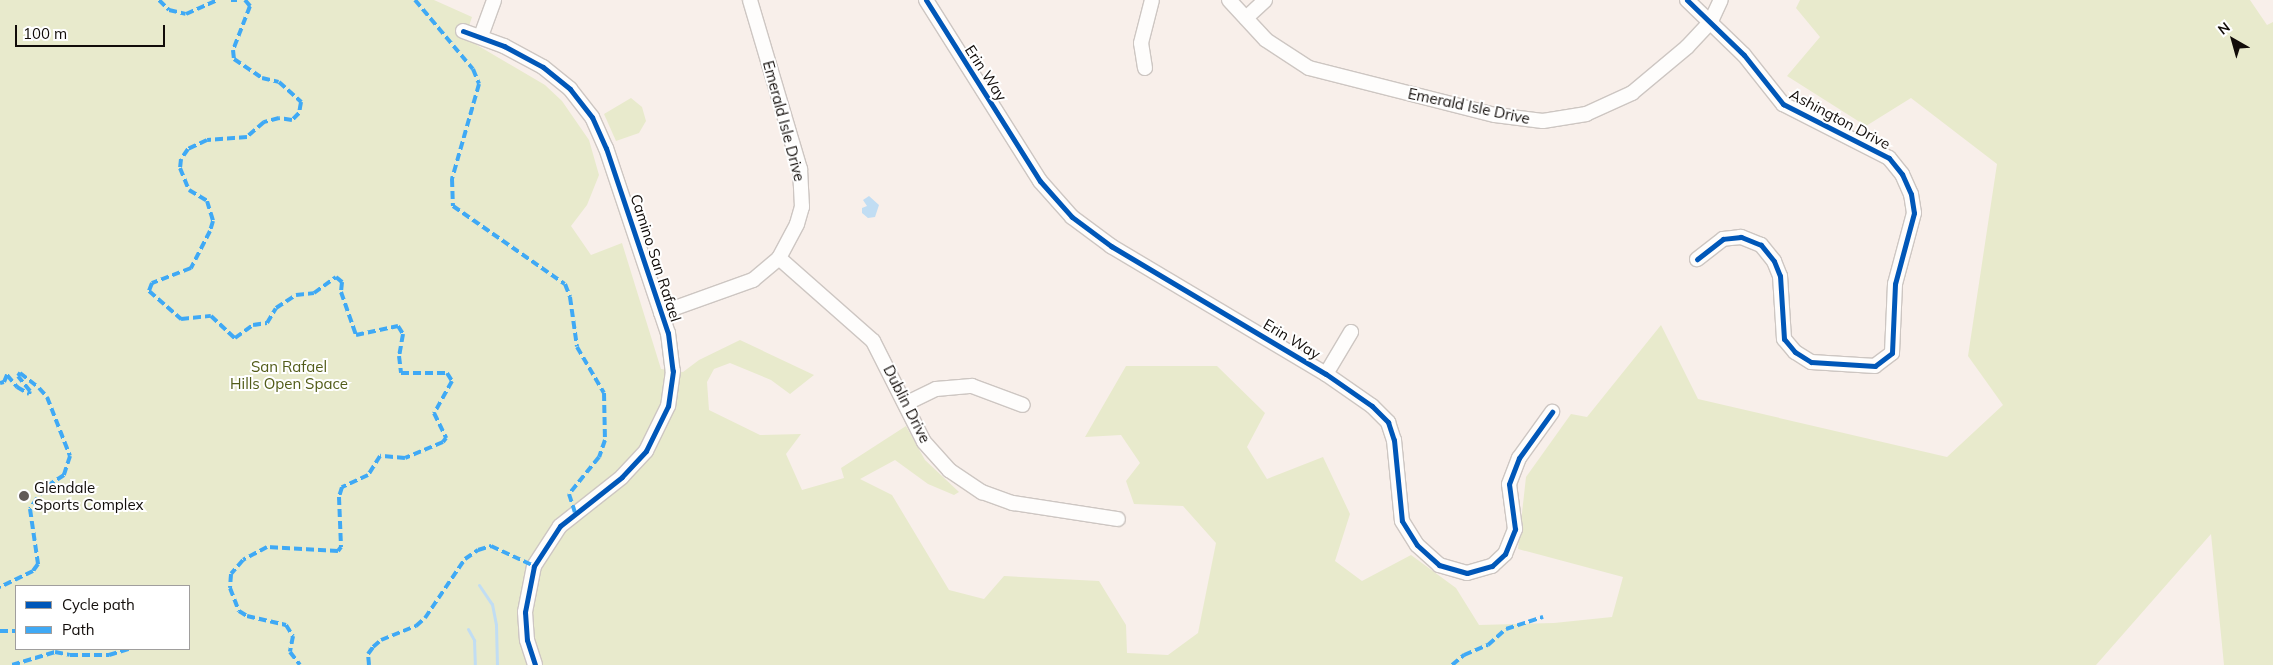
<!DOCTYPE html>
<html>
<head>
<meta charset="utf-8">
<style>
  body { margin:0 }
  #map { position:relative; width:2273px; height:665px; overflow:hidden; background:#f8efea; font-family:Mulish,sans-serif }
  div>[style] { position:absolute }
  [style*='--x'] { left:calc(var(--x)*1px); top:calc(var(--y)*1px); width:calc(var(--w)*1px); rotate:calc(var(--a)*1deg) }
  .green>* { inset:0; background:#e8eacc }
  .water>* { inset:0; background:#c1ddf3 }
  .stream>* { height:3px; margin:-1.5px; padding:0 1.5px; transform-origin:1.5px; border-radius:1.5px; background:#c1ddf3 }
  .roads { filter:drop-shadow(1px 0 #cdc6c2) drop-shadow(-1px 0 #cdc6c2) drop-shadow(0 1px #cdc6c2) drop-shadow(0 -1px #cdc6c2) }
  .minor>* { height:14px; margin:-7px; padding:0 7px; transform-origin:7px; border-radius:7px; background:#fefdfc }
  .quiet>* { height:4px; margin-top:-2px; transform-origin:0; background:repeating-linear-gradient(90deg,#3fa9f5 0 8px,transparent 0 12px) }
  .cycleway>* { height:5px; margin:-2.5px; padding:0 2.5px; transform-origin:2.5px; border-radius:2.5px; background:#0057b8 }
  .dots>* { width:14px; height:14px; translate:-50% -50%; box-sizing:border-box; border:2px solid #fff; border-radius:50% }
  span { translate:-50% -50%; white-space:nowrap; text-align:center; line-height:1.15; -webkit-text-stroke:4px #fff; paint-order:stroke }
  .street-label { font-size:15px; color:#110c09 }
  .park-label { font-size:15px; color:#525c19 }
  .poi-label { font-size:15px; color:#110c09 }
  .left { translate:0 -50%; text-align:left }
  .legend { position:absolute; left:15px; top:585px; width:175px; height:65px; box-sizing:border-box; background:#fff; border:1px solid #a09e9d; margin:0; padding:6px 9px; list-style:none; font-size:15px; color:#110c09 }
  .legend li { display:flex; align-items:center; gap:10px; height:25px }
  .legend b { width:25px; border:1px solid #a09e9d }
  .north { position:absolute; left:2208px; top:15px; width:50px; height:50px; -webkit-text-stroke:4px #fff; paint-order:stroke; rotate:322deg; font-size:14px; font-weight:700; line-height:20px; text-align:center; color:#110c09 }
  .north::after { content:''; display:block; margin:auto; width:18px; height:22px; background:#110c09; clip-path:polygon(50% 0,100% 100%,50% 72%,0 100%) }
  .scale { position:absolute; left:15px; top:25px; width:150px; height:22px; box-sizing:border-box; border:2px solid #110c09; border-top:0; padding-left:6px; font-size:15px; line-height:18px; white-space:nowrap; color:#110c09; -webkit-text-stroke:4px #fff; paint-order:stroke }
</style>
</head>
<body>
<div id="map">
  <div class="green">
    <div style="clip-path:polygon(evenodd,0 0,434px 0,472px 17px,465px 38px,545px 85px,562px 101px,589px 140px,599px 175px,587px 205px,571px 226px,591px 255px,622px 243px,661px 369px,683px 372px,699px 360px,740px 340px,814px 375px,790px 394px,771px 380px,730px 363px,714px 369px,707px 382px,709px 410px,760px 435px,801px 434px,786px 454px,802px 490px,844px 478px,841px 468px,906px 426px,925px 460px,959px 492px,954px 495px,928px 484px,895px 460px,860px 479px,892px 495px,949px 590px,984px 599px,1004px 576px,1099px 581px,1126px 625px,1127px 653px,1168px 655px,1198px 633px,1216px 543px,1183px 506px,1134px 504px,1126px 481px,1140px 463px,1121px 435px,1085px 437px,1126px 366px,1217px 366px,1265px 413px,1247px 447px,1267px 479px,1323px 457px,1350px 514px,1335px 561px,1362px 581px,1411px 555px,1456px 588px,1479px 625px,1554px 623px,1612px 617px,1623px 577px,1518px 549px,1526px 477px,1571px 414px,1587px 417px,1661px 325px,1698px 399px,1947px 457px,2003px 405px,1968px 356px,1997px 164px,1911px 98px,1866px 126px,1787px 76px,1820px 37px,1796px 8px,1800px 0,2250px 0,2267px 25px,2273px 22px,2273px 665px,2224px 665px,2211px 534px,2096px 665px,0 665px,0 0,16px 586px,189px 586px,189px 649px,16px 649px,16px 586px)"></div>
    <div style="clip-path:polygon(631px 98px,642px 107px,646px 121px,639px 133px,616px 141px,604px 114px)"></div>
  </div>
  <div class="water">
    <div style="clip-path:polygon(869px 196px,879px 205px,875px 217px,868px 218px,862px 213px,862px 208px,867px 206px,863px 200px)"></div>
  </div>
  <div class="stream">
    <div style="--x:479;--y:585;--w:23;--a:56"></div>
    <div style="--x:492;--y:604;--w:21;--a:79"></div>
    <div style="--x:496;--y:625;--w:40;--a:88.6"></div>
    <div style="--x:468;--y:629;--w:13;--a:61"></div>
    <div style="--x:474;--y:640;--w:25;--a:88"></div>
  </div>
  <div class="roads">
    <div class="minor">
      <div style="--x:926;--y:0;--w:214;--a:57.8"></div>
      <div style="--x:1040;--y:181;--w:48;--a:48.4"></div>
      <div style="--x:1072;--y:217;--w:49;--a:36.6"></div>
      <div style="--x:1111;--y:246;--w:250;--a:30.8"></div>
      <div style="--x:1326;--y:374;--w:56;--a:34.8"></div>
      <div style="--x:1372;--y:406;--w:23;--a:45"></div>
      <div style="--x:1388;--y:422;--w:19;--a:72"></div>
      <div style="--x:1394;--y:440;--w:81;--a:84.4"></div>
      <div style="--x:1402;--y:521;--w:28;--a:58"></div>
      <div style="--x:1417;--y:545;--w:30;--a:42"></div>
      <div style="--x:1439;--y:565;--w:29;--a:16"></div>
      <div style="--x:1467;--y:573;--w:26;--a:-16"></div>
      <div style="--x:1492;--y:566;--w:18;--a:-43"></div>
      <div style="--x:1505;--y:554;--w:27;--a:-68"></div>
      <div style="--x:1515;--y:529;--w:45;--a:-97.6"></div>
      <div style="--x:1509;--y:484;--w:28;--a:-69"></div>
      <div style="--x:1519;--y:458;--w:57;--a:-54.3"></div>
      <div style="--x:1229;--y:0;--w:54;--a:47.2"></div>
      <div style="--x:1266;--y:40;--w:51;--a:33.1"></div>
      <div style="--x:1309;--y:68;--w:192;--a:14.2"></div>
      <div style="--x:1495;--y:115;--w:48;--a:7.1"></div>
      <div style="--x:1543;--y:121;--w:44;--a:-9.2"></div>
      <div style="--x:1586;--y:114;--w:51;--a:-24.5"></div>
      <div style="--x:1632;--y:93;--w:72;--a:-39.9"></div>
      <div style="--x:1687;--y:47;--w:35;--a:-47"></div>
      <div style="--x:1711;--y:21;--w:23;--a:-65"></div>
      <div style="--x:1687;--y:0;--w:79;--a:44"></div>
      <div style="--x:1744;--y:55;--w:63;--a:51.5"></div>
      <div style="--x:1783;--y:104;--w:119;--a:27"></div>
      <div style="--x:1889;--y:158;--w:21;--a:51"></div>
      <div style="--x:1902;--y:174;--w:22;--a:66"></div>
      <div style="--x:1911;--y:194;--w:19;--a:81"></div>
      <div style="--x:1914;--y:213;--w:73;--a:105"></div>
      <div style="--x:1895;--y:284;--w:69;--a:92.5"></div>
      <div style="--x:1892;--y:353;--w:21;--a:143"></div>
      <div style="--x:1875;--y:366;--w:64;--a:-176.4"></div>
      <div style="--x:1811;--y:362;--w:19;--a:-148"></div>
      <div style="--x:1795;--y:352;--w:17;--a:-130"></div>
      <div style="--x:1784;--y:339;--w:63;--a:-93.6"></div>
      <div style="--x:1780;--y:276;--w:16;--a:-112"></div>
      <div style="--x:1774;--y:261;--w:21;--a:-129"></div>
      <div style="--x:1761;--y:245;--w:22;--a:-158"></div>
      <div style="--x:1741;--y:237;--w:18;--a:174"></div>
      <div style="--x:1723;--y:239;--w:33;--a:142"></div>
      <div style="--x:1246;--y:18;--w:26;--a:-43"></div>
      <div style="--x:463;--y:31;--w:44;--a:20.1"></div>
      <div style="--x:504;--y:46;--w:44;--a:28.3"></div>
      <div style="--x:543;--y:67;--w:35;--a:39"></div>
      <div style="--x:570;--y:89;--w:36;--a:52"></div>
      <div style="--x:592;--y:117;--w:34;--a:66"></div>
      <div style="--x:606;--y:148;--w:195;--a:71.5"></div>
      <div style="--x:668;--y:333;--w:38;--a:83"></div>
      <div style="--x:673;--y:371;--w:35;--a:98"></div>
      <div style="--x:668;--y:406;--w:50;--a:116.1"></div>
      <div style="--x:646;--y:451;--w:35;--a:133"></div>
      <div style="--x:622;--y:477;--w:79;--a:141.7"></div>
      <div style="--x:560;--y:526;--w:48;--a:123"></div>
      <div style="--x:534;--y:566;--w:47;--a:101.1"></div>
      <div style="--x:525;--y:612;--w:28;--a:86"></div>
      <div style="--x:527;--y:640;--w:26;--a:72"></div>
      <div style="--x:481;--y:36;--w:38;--a:-70"></div>
      <div style="--x:1145;--y:68;--w:25;--a:-99"></div>
      <div style="--x:1141;--y:43;--w:44;--a:-75.7"></div>
      <div style="--x:779;--y:258;--w:125;--a:41.4"></div>
      <div style="--x:873;--y:341;--w:113;--a:63.2"></div>
      <div style="--x:924;--y:442;--w:38;--a:48"></div>
      <div style="--x:949;--y:470;--w:40;--a:34"></div>
      <div style="--x:982;--y:492;--w:33;--a:20"></div>
      <div style="--x:1013;--y:503;--w:106;--a:8.7"></div>
      <div style="--x:661;--y:313;--w:98;--a:-19.7"></div>
      <div style="--x:753;--y:280;--w:34;--a:-40"></div>
      <div style="--x:779;--y:258;--w:38;--a:-62"></div>
      <div style="--x:797;--y:224;--w:18;--a:-74"></div>
      <div style="--x:802;--y:207;--w:38;--a:-93"></div>
      <div style="--x:800;--y:169;--w:176;--a:-106.5"></div>
      <div style="--x:1326;--y:374;--w:49;--a:-59.2"></div>
      <div style="--x:907;--y:403;--w:32;--a:-26"></div>
      <div style="--x:936;--y:389;--w:36;--a:-5"></div>
      <div style="--x:972;--y:386;--w:54;--a:20.4"></div>
    </div>
  </div>
  <div class="quiet">
    <div style="--x:159;--y:0;--w:14;--a:45"></div>
    <div style="--x:169;--y:10;--w:17;--a:13"></div>
    <div style="--x:186;--y:14;--w:34;--a:-24"></div>
    <div style="--x:231;--y:0;--w:6;--a:0"></div>
    <div style="--x:245;--y:0;--w:8;--a:50"></div>
    <div style="--x:250;--y:6;--w:47;--a:111.1"></div>
    <div style="--x:233;--y:50;--w:9;--a:84"></div>
    <div style="--x:234;--y:59;--w:34;--a:34"></div>
    <div style="--x:262;--y:78;--w:17;--a:13"></div>
    <div style="--x:279;--y:82;--w:30;--a:42"></div>
    <div style="--x:301;--y:102;--w:11;--a:100"></div>
    <div style="--x:299;--y:113;--w:10;--a:135"></div>
    <div style="--x:292;--y:120;--w:13;--a:-171"></div>
    <div style="--x:279;--y:118;--w:16;--a:165"></div>
    <div style="--x:264;--y:122;--w:23;--a:139"></div>
    <div style="--x:247;--y:137;--w:40;--a:175.7"></div>
    <div style="--x:207;--y:140;--w:21;--a:155"></div>
    <div style="--x:188;--y:149;--w:12;--a:125"></div>
    <div style="--x:181;--y:159;--w:9;--a:96"></div>
    <div style="--x:180;--y:168;--w:24;--a:68"></div>
    <div style="--x:189;--y:190;--w:21;--a:31"></div>
    <div style="--x:207;--y:201;--w:21;--a:73"></div>
    <div style="--x:213;--y:221;--w:10;--a:107"></div>
    <div style="--x:210;--y:231;--w:42;--a:117.2"></div>
    <div style="--x:191;--y:268;--w:42;--a:159"></div>
    <div style="--x:152;--y:283;--w:9;--a:111"></div>
    <div style="--x:149;--y:291;--w:43;--a:41.2"></div>
    <div style="--x:181;--y:319;--w:30;--a:-6"></div>
    <div style="--x:211;--y:316;--w:33;--a:43"></div>
    <div style="--x:235;--y:338;--w:22;--a:-36"></div>
    <div style="--x:253;--y:325;--w:14;--a:-8"></div>
    <div style="--x:267;--y:323;--w:17;--a:-59"></div>
    <div style="--x:276;--y:308;--w:24;--a:-33"></div>
    <div style="--x:296;--y:295;--w:18;--a:-6"></div>
    <div style="--x:314;--y:293;--w:27;--a:-36"></div>
    <div style="--x:336;--y:277;--w:8;--a:40"></div>
    <div style="--x:342;--y:282;--w:10;--a:96"></div>
    <div style="--x:341;--y:292;--w:46;--a:70.8"></div>
    <div style="--x:356;--y:335;--w:43;--a:-12.1"></div>
    <div style="--x:398;--y:326;--w:9;--a:58"></div>
    <div style="--x:403;--y:334;--w:22;--a:100"></div>
    <div style="--x:399;--y:356;--w:17;--a:83"></div>
    <div style="--x:401;--y:373;--w:46;--a:0"></div>
    <div style="--x:447;--y:373;--w:9;--a:58"></div>
    <div style="--x:452;--y:381;--w:37;--a:119"></div>
    <div style="--x:434;--y:413;--w:28;--a:64"></div>
    <div style="--x:446;--y:438;--w:5;--a:127"></div>
    <div style="--x:443;--y:442;--w:41;--a:157.2"></div>
    <div style="--x:405;--y:458;--w:25;--a:-175"></div>
    <div style="--x:380;--y:456;--w:22;--a:122"></div>
    <div style="--x:368;--y:475;--w:29;--a:155"></div>
    <div style="--x:342;--y:487;--w:10;--a:107"></div>
    <div style="--x:339;--y:497;--w:50;--a:87.7"></div>
    <div style="--x:341;--y:547;--w:5;--a:127"></div>
    <div style="--x:338;--y:551;--w:71;--a:-176.8"></div>
    <div style="--x:267;--y:547;--w:27;--a:152"></div>
    <div style="--x:243;--y:560;--w:18;--a:131"></div>
    <div style="--x:231;--y:574;--w:14;--a:94"></div>
    <div style="--x:230;--y:588;--w:25;--a:69"></div>
    <div style="--x:239;--y:611;--w:9;--a:32"></div>
    <div style="--x:247;--y:616;--w:40;--a:13"></div>
    <div style="--x:286;--y:625;--w:13;--a:58"></div>
    <div style="--x:293;--y:636;--w:16;--a:101"></div>
    <div style="--x:290;--y:652;--w:16;--a:52"></div>
    <div style="--x:415;--y:0;--w:90;--a:50"></div>
    <div style="--x:473;--y:69;--w:16;--a:68"></div>
    <div style="--x:479;--y:84;--w:99;--a:105.9"></div>
    <div style="--x:452;--y:179;--w:27;--a:88"></div>
    <div style="--x:453;--y:206;--w:136;--a:34.9"></div>
    <div style="--x:565;--y:284;--w:14;--a:69"></div>
    <div style="--x:570;--y:297;--w:50;--a:82"></div>
    <div style="--x:577;--y:347;--w:53;--a:59.6"></div>
    <div style="--x:604;--y:393;--w:47;--a:88.8"></div>
    <div style="--x:605;--y:440;--w:18;--a:109"></div>
    <div style="--x:599;--y:457;--w:48;--a:129"></div>
    <div style="--x:569;--y:494;--w:19;--a:72"></div>
    <div style="--x:0;--y:383;--w:4;--a:-14"></div>
    <div style="--x:4;--y:382;--w:8;--a:-67"></div>
    <div style="--x:7;--y:375;--w:16;--a:50"></div>
    <div style="--x:17;--y:387;--w:14;--a:30"></div>
    <div style="--x:29;--y:394;--w:3;--a:-72"></div>
    <div style="--x:30;--y:391;--w:19;--a:-129"></div>
    <div style="--x:18;--y:376;--w:4;--a:-56"></div>
    <div style="--x:20;--y:373;--w:24;--a:38"></div>
    <div style="--x:39;--y:388;--w:12;--a:48"></div>
    <div style="--x:47;--y:397;--w:63;--a:68.7"></div>
    <div style="--x:70;--y:456;--w:20;--a:108"></div>
    <div style="--x:64;--y:475;--w:24;--a:147"></div>
    <div style="--x:44;--y:488;--w:25;--a:124"></div>
    <div style="--x:30;--y:509;--w:56;--a:81.7"></div>
    <div style="--x:38;--y:564;--w:9;--a:126"></div>
    <div style="--x:33;--y:571;--w:37;--a:154"></div>
    <div style="--x:0;--y:631;--w:16;--a:0"></div>
    <div style="--x:12;--y:665;--w:45;--a:-16.8"></div>
    <div style="--x:55;--y:652;--w:15;--a:11"></div>
    <div style="--x:70;--y:655;--w:39;--a:0"></div>
    <div style="--x:109;--y:655;--w:21;--a:-17"></div>
    <div style="--x:369;--y:665;--w:11;--a:-95"></div>
    <div style="--x:368;--y:654;--w:9;--a:-54"></div>
    <div style="--x:373;--y:647;--w:11;--a:-41"></div>
    <div style="--x:381;--y:640;--w:38;--a:-22"></div>
    <div style="--x:416;--y:626;--w:12;--a:-42"></div>
    <div style="--x:425;--y:618;--w:71;--a:-55.9"></div>
    <div style="--x:465;--y:559;--w:16;--a:-35"></div>
    <div style="--x:478;--y:550;--w:14;--a:-17"></div>
    <div style="--x:491;--y:546;--w:47;--a:24.9"></div>
    <div style="--x:1452;--y:665;--w:16;--a:-40"></div>
    <div style="--x:1464;--y:655;--w:26;--a:-23"></div>
    <div style="--x:1488;--y:645;--w:24;--a:-42"></div>
    <div style="--x:1506;--y:629;--w:39;--a:-18"></div>
  </div>
  <div class="cycleway">
    <div style="--x:926;--y:0;--w:214;--a:57.8"></div>
    <div style="--x:1040;--y:181;--w:48;--a:48.4"></div>
    <div style="--x:1072;--y:217;--w:49;--a:36.6"></div>
    <div style="--x:1111;--y:246;--w:250;--a:30.8"></div>
    <div style="--x:1326;--y:374;--w:56;--a:34.8"></div>
    <div style="--x:1372;--y:406;--w:23;--a:45"></div>
    <div style="--x:1388;--y:422;--w:19;--a:72"></div>
    <div style="--x:1394;--y:440;--w:81;--a:84.4"></div>
    <div style="--x:1402;--y:521;--w:28;--a:58"></div>
    <div style="--x:1417;--y:545;--w:30;--a:42"></div>
    <div style="--x:1439;--y:565;--w:29;--a:16"></div>
    <div style="--x:1467;--y:573;--w:26;--a:-16"></div>
    <div style="--x:1492;--y:566;--w:18;--a:-43"></div>
    <div style="--x:1505;--y:554;--w:27;--a:-68"></div>
    <div style="--x:1515;--y:529;--w:45;--a:-97.6"></div>
    <div style="--x:1509;--y:484;--w:28;--a:-69"></div>
    <div style="--x:1519;--y:458;--w:57;--a:-54.3"></div>
    <div style="--x:1687;--y:0;--w:79;--a:44"></div>
    <div style="--x:1744;--y:55;--w:63;--a:51.5"></div>
    <div style="--x:1783;--y:104;--w:119;--a:27"></div>
    <div style="--x:1889;--y:158;--w:21;--a:51"></div>
    <div style="--x:1902;--y:174;--w:22;--a:66"></div>
    <div style="--x:1911;--y:194;--w:19;--a:81"></div>
    <div style="--x:1914;--y:213;--w:73;--a:105"></div>
    <div style="--x:1895;--y:284;--w:69;--a:92.5"></div>
    <div style="--x:1892;--y:353;--w:21;--a:143"></div>
    <div style="--x:1875;--y:366;--w:64;--a:-176.4"></div>
    <div style="--x:1811;--y:362;--w:19;--a:-148"></div>
    <div style="--x:1795;--y:352;--w:17;--a:-130"></div>
    <div style="--x:1784;--y:339;--w:63;--a:-93.6"></div>
    <div style="--x:1780;--y:276;--w:16;--a:-112"></div>
    <div style="--x:1774;--y:261;--w:21;--a:-129"></div>
    <div style="--x:1761;--y:245;--w:22;--a:-158"></div>
    <div style="--x:1741;--y:237;--w:18;--a:174"></div>
    <div style="--x:1723;--y:239;--w:33;--a:142"></div>
    <div style="--x:463;--y:31;--w:44;--a:20.1"></div>
    <div style="--x:504;--y:46;--w:44;--a:28.3"></div>
    <div style="--x:543;--y:67;--w:35;--a:39"></div>
    <div style="--x:570;--y:89;--w:36;--a:52"></div>
    <div style="--x:592;--y:117;--w:34;--a:66"></div>
    <div style="--x:606;--y:148;--w:195;--a:71.5"></div>
    <div style="--x:668;--y:333;--w:38;--a:83"></div>
    <div style="--x:673;--y:371;--w:35;--a:98"></div>
    <div style="--x:668;--y:406;--w:50;--a:116.1"></div>
    <div style="--x:646;--y:451;--w:35;--a:133"></div>
    <div style="--x:622;--y:477;--w:79;--a:141.7"></div>
    <div style="--x:560;--y:526;--w:48;--a:123"></div>
    <div style="--x:534;--y:566;--w:47;--a:101.1"></div>
    <div style="--x:525;--y:612;--w:28;--a:86"></div>
    <div style="--x:527;--y:640;--w:26;--a:72"></div>
  </div>
  <div class="dots">
    <div style="left:24px;top:496px;background:#625b58"></div>
  </div>
  <div class="street-label">
    <span style="left:986px;top:73px;rotate:57deg">Erin Way</span>
    <span style="left:1469px;top:106px;rotate:12deg">Emerald Isle Drive</span>
    <span style="left:1840px;top:119px;rotate:28deg">Ashington Drive</span>
    <span style="left:784px;top:121px;rotate:75deg">Emerald Isle Drive</span>
    <span style="left:656px;top:258px;rotate:72deg">Camino San Rafael</span>
    <span style="left:1292px;top:339px;rotate:31deg">Erin Way</span>
    <span style="left:907px;top:404px;rotate:63deg">Dublin Drive</span>
  </div>
  <div class="park-label">
    <span style="left:289px;top:375px">San Rafael<br>Hills Open Space</span>
  </div>
  <div class="poi-label">
    <span class="left" style="left:34px;top:496px">Glendale<br>Sports Complex</span>
  </div>
  <ul class="legend">
  <li><b style="height:6px;background:#0057b8"></b>Cycle path</li>
  <li><b style="height:6px;background:#3fa9f5"></b>Path</li>
  </ul>
  <div class="north">N</div>
  <div class="scale">100 m</div>
</div>
</body>
</html>
